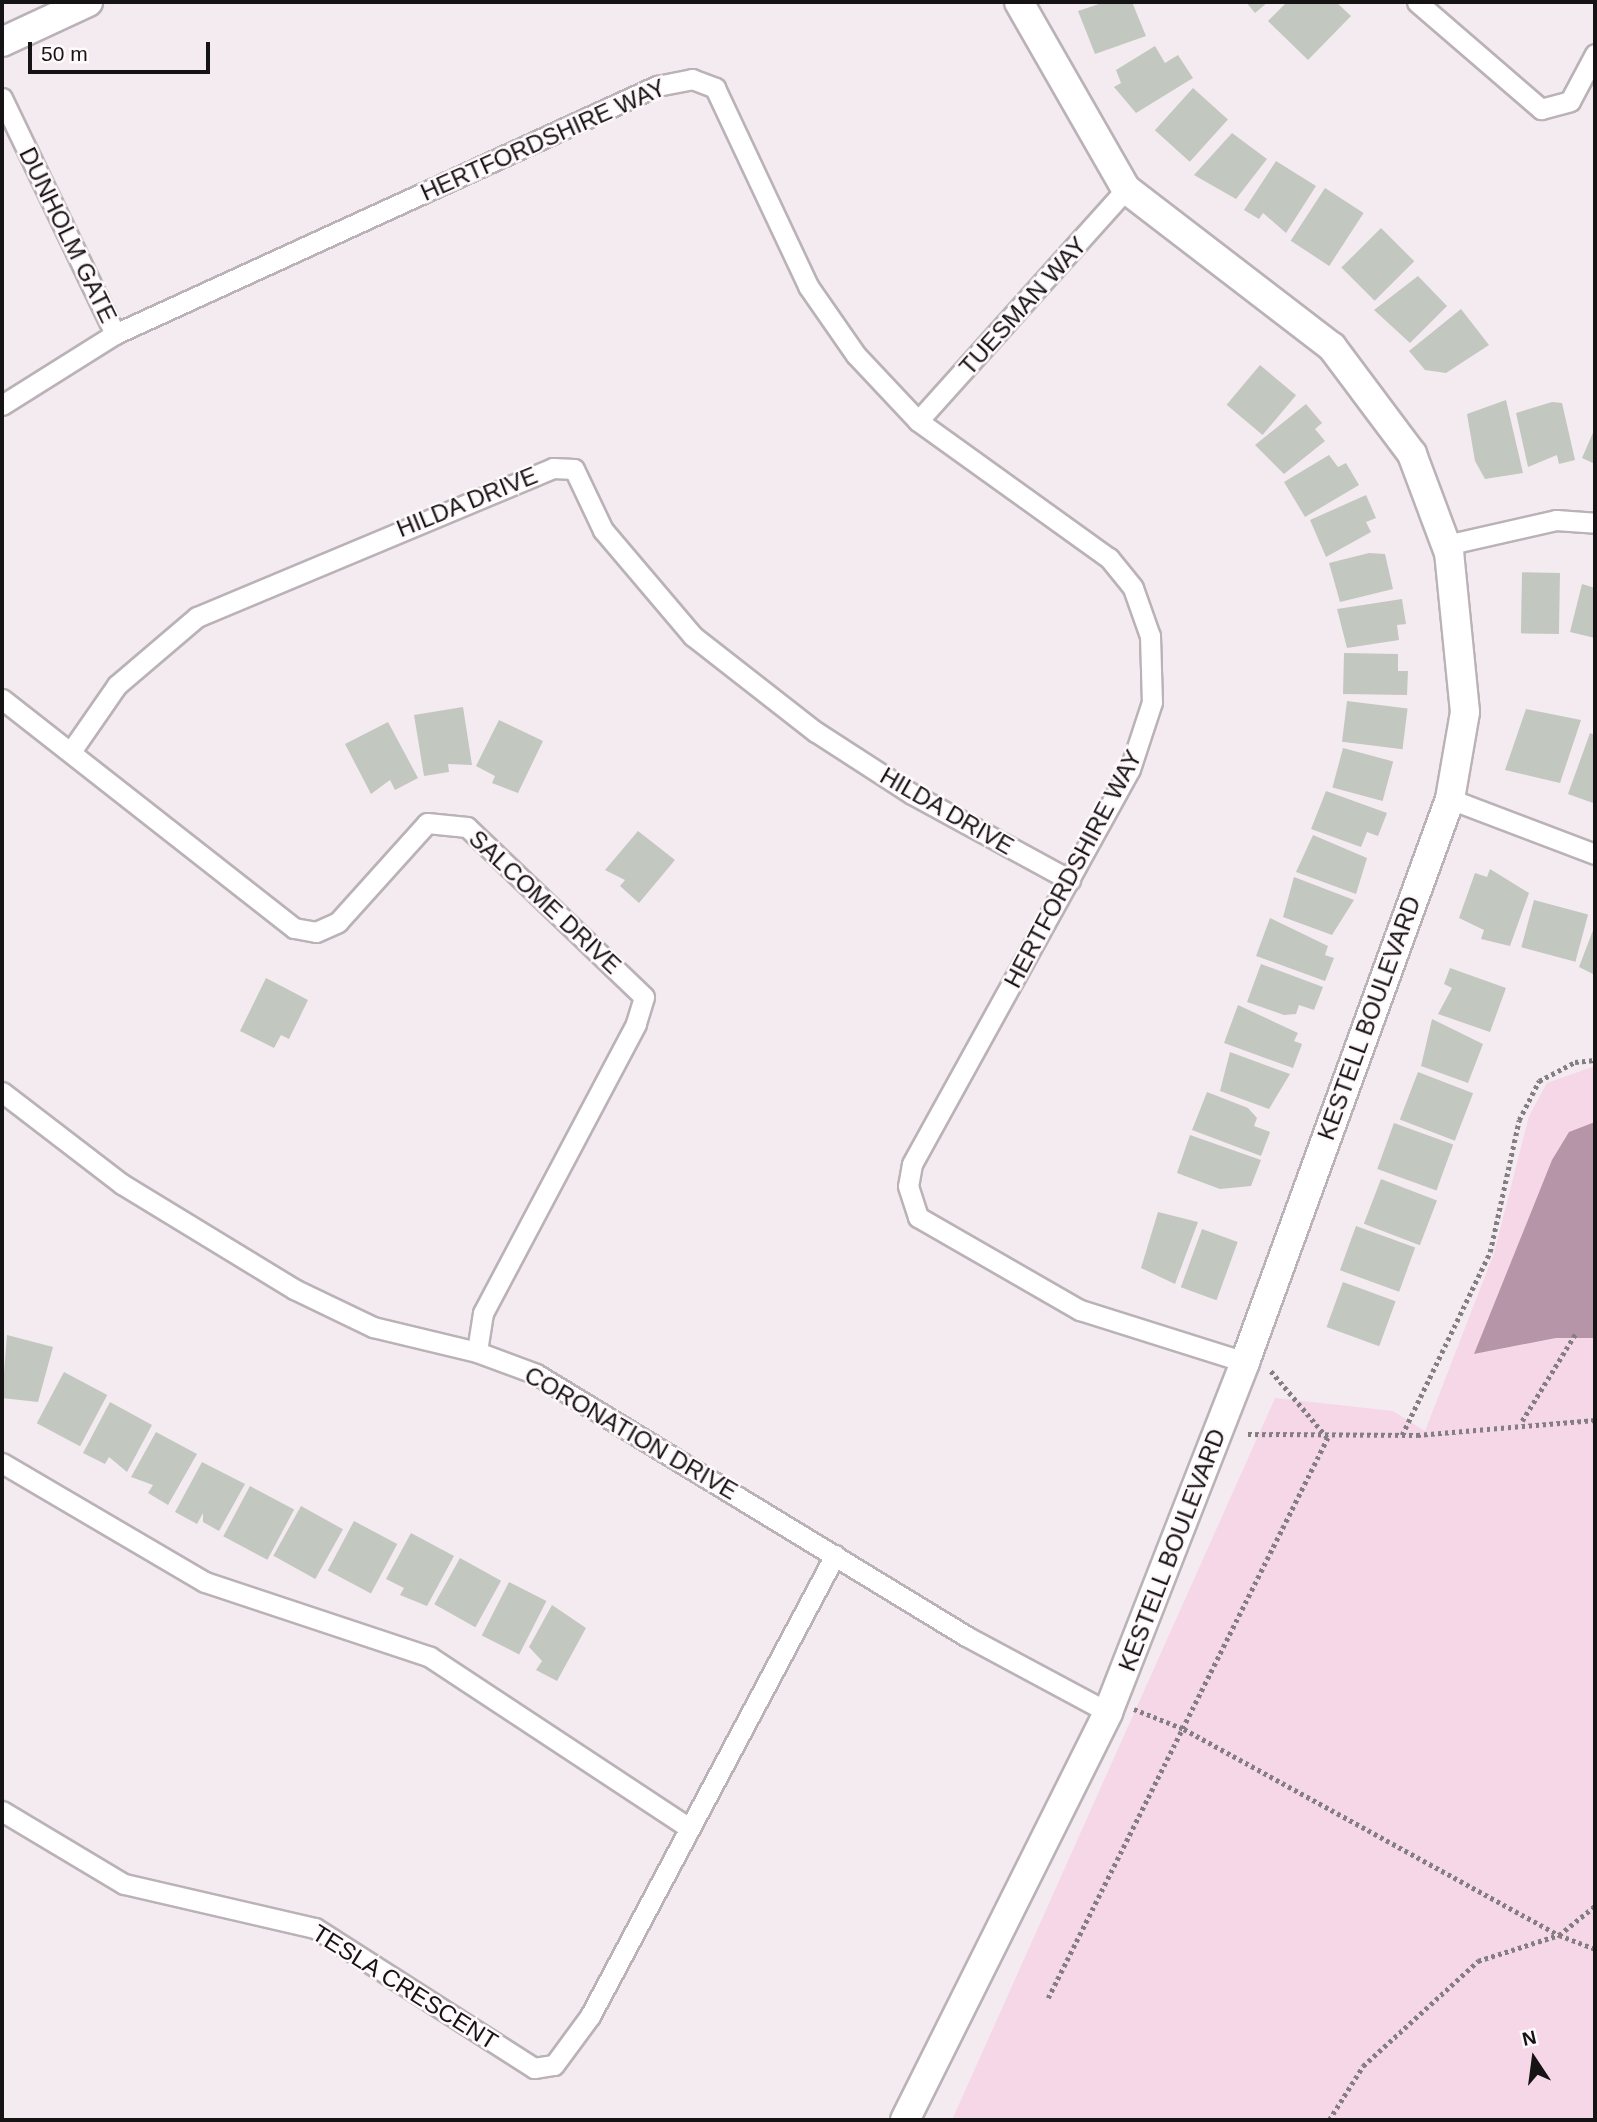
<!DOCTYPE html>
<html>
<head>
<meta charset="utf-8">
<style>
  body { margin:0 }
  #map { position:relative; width:1597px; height:2122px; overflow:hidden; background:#f4ebf0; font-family:Arial,sans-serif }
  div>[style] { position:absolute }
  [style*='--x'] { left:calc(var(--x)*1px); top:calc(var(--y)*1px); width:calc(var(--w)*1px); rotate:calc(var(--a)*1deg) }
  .green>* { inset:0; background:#f5d7e7 }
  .water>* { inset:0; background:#b595a7 }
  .building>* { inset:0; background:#c2c7c0; transform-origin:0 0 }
  .path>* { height:4.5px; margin-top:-2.25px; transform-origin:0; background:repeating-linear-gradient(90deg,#837e81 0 3.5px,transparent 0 7px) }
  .roads { filter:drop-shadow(2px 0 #bab2b7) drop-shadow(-2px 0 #bab2b7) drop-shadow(0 2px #bab2b7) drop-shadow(0 -2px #bab2b7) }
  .street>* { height:19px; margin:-9.5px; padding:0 9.5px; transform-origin:9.5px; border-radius:9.5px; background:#fff }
  .secondary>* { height:28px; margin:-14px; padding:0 14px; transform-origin:14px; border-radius:14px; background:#fff }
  span { translate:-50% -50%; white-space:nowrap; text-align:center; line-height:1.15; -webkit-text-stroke:5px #fff9fc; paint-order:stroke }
  .street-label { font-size:24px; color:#161315 }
  .frame { position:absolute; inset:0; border:4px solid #161315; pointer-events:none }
  .north { position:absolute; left:1499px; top:2024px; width:70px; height:70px; -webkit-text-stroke:5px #fff9fc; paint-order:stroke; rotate:347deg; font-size:19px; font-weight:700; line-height:28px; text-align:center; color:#161315 }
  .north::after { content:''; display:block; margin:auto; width:24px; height:32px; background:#161315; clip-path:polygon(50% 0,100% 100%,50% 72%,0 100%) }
  .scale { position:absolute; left:28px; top:42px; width:182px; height:32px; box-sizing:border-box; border:4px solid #161315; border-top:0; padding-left:9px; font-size:21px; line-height:24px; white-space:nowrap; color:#161315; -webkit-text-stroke:5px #fff9fc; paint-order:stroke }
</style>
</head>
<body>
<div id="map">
  <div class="green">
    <div style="clip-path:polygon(1595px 1066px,1595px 1122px,1475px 1354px,1556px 1338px,1595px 1338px,1595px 2120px,952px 2120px,1275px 1398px,1393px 1411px,1425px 1431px,1494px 1253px,1529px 1116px,1547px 1083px)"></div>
  </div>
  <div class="water">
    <div style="clip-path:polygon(1595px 1122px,1595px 1338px,1556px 1338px,1474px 1354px,1552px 1160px,1569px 1132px)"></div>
  </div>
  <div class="building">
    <div style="clip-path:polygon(1105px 2px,1132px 2px,1146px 36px,1095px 54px,1078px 11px)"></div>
    <div style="clip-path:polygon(1246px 2px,1268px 2px,1255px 13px)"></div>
    <div style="clip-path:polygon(1287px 2px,1336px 2px,1351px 16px,1308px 60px,1268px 21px)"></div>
    <div style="clip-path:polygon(1155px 46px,1165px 63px,1178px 55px,1193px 78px,1136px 113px,1114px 87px,1121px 83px,1116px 70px)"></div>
    <div style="left:1193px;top:88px;width:47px;height:57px;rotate:42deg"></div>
    <div style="clip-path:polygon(1232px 133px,1267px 159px,1236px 199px,1194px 175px)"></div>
    <div style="clip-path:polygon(1276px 161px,1316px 186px,1286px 233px,1263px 213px,1259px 219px,1244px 210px)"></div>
    <div style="left:1325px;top:188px;width:46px;height:63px;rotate:33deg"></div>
    <div style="left:1381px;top:228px;width:47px;height:56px;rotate:45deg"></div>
    <div style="clip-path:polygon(1418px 276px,1447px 306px,1410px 343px,1374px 310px)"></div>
    <div style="clip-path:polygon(1461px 309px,1489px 345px,1446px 373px,1425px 370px,1409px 351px)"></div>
    <div style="left:1260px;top:365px;width:47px;height:52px;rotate:40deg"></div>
    <div style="clip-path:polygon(1506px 400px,1523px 473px,1485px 479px,1475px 461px,1467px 414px)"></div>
    <div style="clip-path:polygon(1552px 402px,1562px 403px,1575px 460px,1559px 464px,1557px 455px,1528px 467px,1516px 413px)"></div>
    <div style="clip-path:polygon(1306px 404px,1322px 423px,1315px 429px,1325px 441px,1284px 474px,1255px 445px)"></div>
    <div style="clip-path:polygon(1595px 428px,1595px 464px,1582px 458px)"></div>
    <div style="clip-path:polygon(1329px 455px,1338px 467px,1346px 463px,1359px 485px,1305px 517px,1284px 482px)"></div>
    <div style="clip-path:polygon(1366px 495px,1376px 518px,1366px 522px,1371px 532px,1326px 557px,1310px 520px)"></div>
    <div style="clip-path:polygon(1369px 553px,1385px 554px,1393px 589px,1340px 602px,1329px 563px)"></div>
    <div style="left:1560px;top:573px;width:61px;height:38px;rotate:91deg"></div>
    <div style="clip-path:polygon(1582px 584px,1595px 588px,1595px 638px,1570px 632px)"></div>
    <div style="clip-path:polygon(1402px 599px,1406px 624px,1397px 625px,1399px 640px,1347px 648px,1337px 609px)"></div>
    <div style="clip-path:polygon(1344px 653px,1398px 654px,1398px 671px,1408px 671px,1407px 695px,1343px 694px)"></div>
    <div style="left:1347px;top:701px;width:61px;height:41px;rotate:7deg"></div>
    <div style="clip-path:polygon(463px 707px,472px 765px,448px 764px,449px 772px,424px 776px,414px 715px)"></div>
    <div style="clip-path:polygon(1526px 709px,1581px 720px,1560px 783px,1505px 770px)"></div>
    <div style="clip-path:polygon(499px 720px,543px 741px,518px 793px,492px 783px,495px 776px,476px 766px)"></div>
    <div style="clip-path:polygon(388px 722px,418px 778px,395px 790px,390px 780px,371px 794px,345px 744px)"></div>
    <div style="clip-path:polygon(1590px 733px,1595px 735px,1593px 803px,1568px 794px)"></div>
    <div style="left:1343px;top:748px;width:52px;height:41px;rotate:15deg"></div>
    <div style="clip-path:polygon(1326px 791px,1387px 813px,1378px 836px,1367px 832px,1361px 847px,1311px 829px)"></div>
    <div style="clip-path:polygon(638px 831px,675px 860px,639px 903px,620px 886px,625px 880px,605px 870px)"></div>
    <div style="clip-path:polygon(1313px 835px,1367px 858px,1356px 894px,1296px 872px)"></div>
    <div style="clip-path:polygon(1490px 869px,1529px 893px,1510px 946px,1481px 939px,1484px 930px,1459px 918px,1475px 873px,1487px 877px)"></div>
    <div style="clip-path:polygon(1294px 877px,1354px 900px,1332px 935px,1283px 917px)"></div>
    <div style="left:1534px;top:900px;width:56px;height:49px;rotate:15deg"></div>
    <div style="clip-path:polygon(1270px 918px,1328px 946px,1325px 955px,1334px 958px,1325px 981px,1256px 956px)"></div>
    <div style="clip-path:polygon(1595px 925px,1595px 975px,1579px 967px)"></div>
    <div style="clip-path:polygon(1261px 964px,1323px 987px,1314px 1010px,1299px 1005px,1296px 1014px,1284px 1015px,1247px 1002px)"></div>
    <div style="clip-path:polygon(1450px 968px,1506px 988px,1490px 1032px,1438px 1014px,1452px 988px,1444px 984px)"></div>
    <div style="clip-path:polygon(266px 978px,308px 1000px,289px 1039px,281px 1035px,274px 1048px,240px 1031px)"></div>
    <div style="clip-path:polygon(1238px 1005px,1298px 1033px,1294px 1041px,1302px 1044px,1293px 1068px,1224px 1043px)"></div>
    <div style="clip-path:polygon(1432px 1019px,1483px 1044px,1468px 1083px,1421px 1066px)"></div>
    <div style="clip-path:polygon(1230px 1052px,1290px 1074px,1269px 1109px,1220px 1091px)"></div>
    <div style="left:1418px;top:1072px;width:59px;height:51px;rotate:21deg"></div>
    <div style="clip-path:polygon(1207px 1092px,1248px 1108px,1257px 1118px,1254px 1126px,1270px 1132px,1261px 1156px,1192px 1130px)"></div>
    <div style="left:1394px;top:1123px;width:63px;height:49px;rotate:20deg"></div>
    <div style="clip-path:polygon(1190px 1135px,1261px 1160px,1251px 1186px,1220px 1189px,1177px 1173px)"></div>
    <div style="left:1381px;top:1179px;width:60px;height:48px;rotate:21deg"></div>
    <div style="clip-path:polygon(1158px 1212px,1198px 1222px,1175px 1284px,1141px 1268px)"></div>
    <div style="left:1356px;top:1226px;width:63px;height:47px;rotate:20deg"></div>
    <div style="left:1202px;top:1229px;width:38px;height:62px;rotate:20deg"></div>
    <div style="left:1343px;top:1282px;width:56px;height:48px;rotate:20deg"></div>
    <div style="clip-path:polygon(7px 1335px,53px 1347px,38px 1402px,2px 1398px)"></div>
    <div style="left:64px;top:1372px;width:49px;height:58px;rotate:28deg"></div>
    <div style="clip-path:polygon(110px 1402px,152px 1425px,127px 1472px,109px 1457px,105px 1464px,83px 1453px)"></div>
    <div style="clip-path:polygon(156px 1432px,197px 1454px,168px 1505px,148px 1493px,153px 1485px,131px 1477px)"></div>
    <div style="clip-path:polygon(202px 1462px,245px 1484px,219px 1531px,203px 1522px,203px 1513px,197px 1524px,175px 1512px)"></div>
    <div style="left:250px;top:1486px;width:50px;height:57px;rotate:28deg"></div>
    <div style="left:301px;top:1506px;width:48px;height:57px;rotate:29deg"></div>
    <div style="left:354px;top:1521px;width:49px;height:56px;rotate:28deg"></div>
    <div style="clip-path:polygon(411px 1533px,454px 1556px,427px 1606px,400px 1595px,404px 1588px,386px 1579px)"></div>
    <div style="left:460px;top:1558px;width:47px;height:53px;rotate:29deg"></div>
    <div style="left:509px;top:1582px;width:42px;height:60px;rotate:27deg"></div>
    <div style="clip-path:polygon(552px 1605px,586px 1628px,557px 1681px,536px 1670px,542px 1661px,529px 1647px)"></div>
  </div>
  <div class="path">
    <div style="--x:1271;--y:1371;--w:87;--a:49.7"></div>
    <div style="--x:1522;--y:1421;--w:103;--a:-58.5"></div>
    <div style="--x:1248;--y:1434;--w:169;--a:0.3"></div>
    <div style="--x:1417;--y:1435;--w:179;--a:-4.8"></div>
    <div style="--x:1402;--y:1435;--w:203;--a:-64.3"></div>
    <div style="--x:1490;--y:1252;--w:135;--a:-77.6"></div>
    <div style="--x:1519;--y:1120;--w:44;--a:-62.9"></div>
    <div style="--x:1539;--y:1081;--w:41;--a:-27.8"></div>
    <div style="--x:1575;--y:1062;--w:20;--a:-6"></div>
    <div style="--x:1134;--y:1709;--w:54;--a:21.8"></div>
    <div style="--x:1184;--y:1729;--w:428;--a:28.8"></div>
    <div style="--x:1559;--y:1935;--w:46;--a:-38.9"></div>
    <div style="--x:1048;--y:1998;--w:627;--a:-63.48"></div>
    <div style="--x:1329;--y:2120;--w:64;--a:-57.8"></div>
    <div style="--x:1363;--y:2066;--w:156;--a:-42.4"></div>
    <div style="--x:1478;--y:1961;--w:85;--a:-17.8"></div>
    <div style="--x:1559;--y:1935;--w:39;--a:21"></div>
  </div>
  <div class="roads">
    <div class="street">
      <div style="--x:1417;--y:2;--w:164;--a:40.8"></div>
      <div style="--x:1541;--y:109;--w:30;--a:-15"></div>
      <div style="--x:1570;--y:101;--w:53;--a:-62"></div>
      <div style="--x:2;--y:98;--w:262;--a:64.4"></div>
      <div style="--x:2;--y:405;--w:133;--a:-32.1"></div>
      <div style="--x:115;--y:334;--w:596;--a:-24.59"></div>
      <div style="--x:657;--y:86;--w:36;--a:-11"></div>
      <div style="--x:692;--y:79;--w:25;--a:21"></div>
      <div style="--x:715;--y:88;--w:219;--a:64.8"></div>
      <div style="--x:808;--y:286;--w:84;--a:55.2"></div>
      <div style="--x:856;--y:355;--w:91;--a:46.8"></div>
      <div style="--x:918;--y:421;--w:235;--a:35.7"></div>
      <div style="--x:1109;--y:558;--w:38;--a:51"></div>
      <div style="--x:1133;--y:588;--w:51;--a:70.5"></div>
      <div style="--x:1150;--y:636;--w:66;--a:88.3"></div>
      <div style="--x:1152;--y:702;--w:71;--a:108.2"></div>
      <div style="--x:1130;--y:769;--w:451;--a:118.9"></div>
      <div style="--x:912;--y:1164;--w:22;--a:100"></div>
      <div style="--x:908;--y:1186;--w:33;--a:72"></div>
      <div style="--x:918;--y:1217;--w:187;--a:29.9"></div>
      <div style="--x:1080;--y:1310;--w:173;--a:17.5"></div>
      <div style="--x:918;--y:421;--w:312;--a:-48.1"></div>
      <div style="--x:1446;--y:545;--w:113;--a:-12.8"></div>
      <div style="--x:1556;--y:520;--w:39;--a:4"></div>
      <div style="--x:2;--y:699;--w:371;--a:38.1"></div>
      <div style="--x:294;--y:928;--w:22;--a:10"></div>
      <div style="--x:316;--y:932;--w:24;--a:-24"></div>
      <div style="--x:338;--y:922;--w:133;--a:-48"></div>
      <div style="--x:427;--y:823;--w:40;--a:5.7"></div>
      <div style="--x:467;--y:827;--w:245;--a:43.8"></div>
      <div style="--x:644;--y:997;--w:28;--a:107"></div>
      <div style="--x:636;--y:1024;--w:327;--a:117.9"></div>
      <div style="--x:483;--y:1313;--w:39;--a:99"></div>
      <div style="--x:72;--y:750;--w:79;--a:-55.3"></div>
      <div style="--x:117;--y:685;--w:105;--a:-40.4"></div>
      <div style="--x:197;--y:617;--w:386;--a:-22.7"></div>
      <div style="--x:553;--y:468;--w:21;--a:3"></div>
      <div style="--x:574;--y:469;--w:68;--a:64.6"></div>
      <div style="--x:603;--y:530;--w:139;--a:49.7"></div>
      <div style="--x:693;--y:636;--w:156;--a:38"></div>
      <div style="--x:816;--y:732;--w:114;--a:32.9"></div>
      <div style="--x:912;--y:794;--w:180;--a:28.6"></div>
      <div style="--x:1450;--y:799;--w:155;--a:20.8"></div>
      <div style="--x:2;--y:1092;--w:151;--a:37.5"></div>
      <div style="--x:122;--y:1184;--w:202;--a:31.4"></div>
      <div style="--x:294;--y:1289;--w:88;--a:25.7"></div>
      <div style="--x:373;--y:1327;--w:107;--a:13.5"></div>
      <div style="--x:477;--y:1352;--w:63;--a:20.4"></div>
      <div style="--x:536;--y:1374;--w:504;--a:31.35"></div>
      <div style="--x:966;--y:1636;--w:161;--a:28.2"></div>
      <div style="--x:2;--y:1463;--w:235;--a:30.4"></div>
      <div style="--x:205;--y:1582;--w:237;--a:18.4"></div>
      <div style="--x:430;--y:1657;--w:309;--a:33.4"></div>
      <div style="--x:2;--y:1811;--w:142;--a:30.9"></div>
      <div style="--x:124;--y:1884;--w:196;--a:13"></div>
      <div style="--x:315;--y:1928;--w:260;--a:32.6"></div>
      <div style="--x:534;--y:2068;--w:20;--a:-9"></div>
      <div style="--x:554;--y:2065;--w:61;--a:-53.7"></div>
      <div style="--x:590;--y:2016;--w:522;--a:-62.01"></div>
    </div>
    <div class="secondary">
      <div style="--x:2;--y:42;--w:95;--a:-24.9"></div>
      <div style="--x:905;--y:2120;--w:456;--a:-63.5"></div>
      <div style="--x:1108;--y:1712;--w:376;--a:-68.6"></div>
      <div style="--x:1245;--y:1362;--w:599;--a:-69.99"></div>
      <div style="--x:1450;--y:799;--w:88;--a:-80.2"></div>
      <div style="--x:1465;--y:712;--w:160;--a:-95.7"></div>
      <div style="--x:1449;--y:553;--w:106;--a:-110.5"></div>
      <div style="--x:1412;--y:454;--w:134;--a:-126.8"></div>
      <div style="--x:1332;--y:347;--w:260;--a:-142.5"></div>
      <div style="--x:1126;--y:189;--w:215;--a:-119.8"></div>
    </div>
  </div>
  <div class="street-label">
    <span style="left:543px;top:140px;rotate:-24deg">HERTFORDSHIRE WAY</span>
    <span style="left:68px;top:235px;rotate:64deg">DUNHOLM GATE</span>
    <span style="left:1023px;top:306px;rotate:-48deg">TUESMAN WAY</span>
    <span style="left:467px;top:502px;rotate:-22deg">HILDA DRIVE</span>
    <span style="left:947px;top:811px;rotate:30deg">HILDA DRIVE</span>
    <span style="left:1073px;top:869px;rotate:-62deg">HERTFORDSHIRE WAY</span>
    <span style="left:545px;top:902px;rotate:43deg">SALCOME DRIVE</span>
    <span style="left:1369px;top:1018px;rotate:-70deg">KESTELL BOULEVARD</span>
    <span style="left:631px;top:1433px;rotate:30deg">CORONATION DRIVE</span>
    <span style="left:1172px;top:1550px;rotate:-69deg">KESTELL BOULEVARD</span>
    <span style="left:405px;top:1987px;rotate:32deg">TESLA CRESCENT</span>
  </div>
  <div class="frame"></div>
  <div class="north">N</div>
  <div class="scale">50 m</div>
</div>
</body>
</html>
